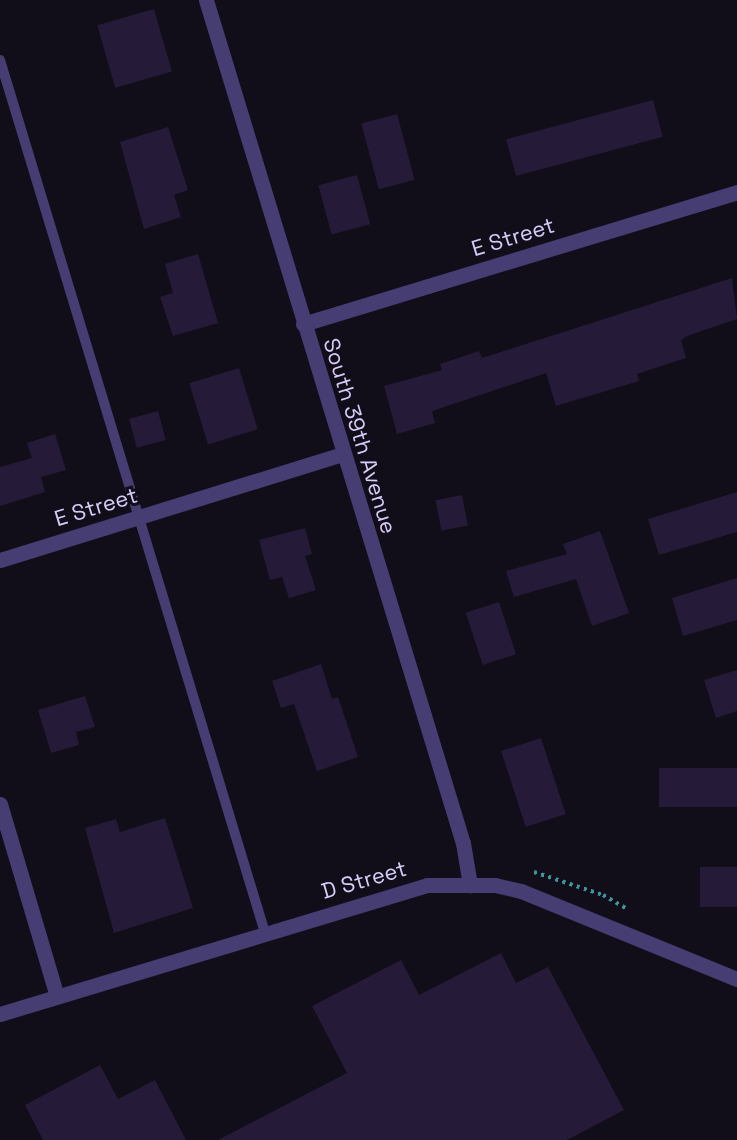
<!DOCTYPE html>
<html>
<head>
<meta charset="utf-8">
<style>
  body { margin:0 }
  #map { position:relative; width:737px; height:1140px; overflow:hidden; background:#110d19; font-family:"Space Grotesk",sans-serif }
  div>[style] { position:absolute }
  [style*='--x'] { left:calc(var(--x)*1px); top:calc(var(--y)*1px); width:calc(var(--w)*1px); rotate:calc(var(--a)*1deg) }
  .building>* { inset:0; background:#251b38; transform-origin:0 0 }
  .path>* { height:4px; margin-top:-2px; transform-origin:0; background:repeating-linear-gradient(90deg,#3a979e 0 3px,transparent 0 7.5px) }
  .lane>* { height:10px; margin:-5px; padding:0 5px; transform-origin:5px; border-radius:5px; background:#463d73 }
  .street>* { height:15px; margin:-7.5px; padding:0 7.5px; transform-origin:7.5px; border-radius:7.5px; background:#463d73 }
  span { translate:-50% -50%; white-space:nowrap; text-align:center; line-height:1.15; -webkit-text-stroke:6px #110d19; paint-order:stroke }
  .street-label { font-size:22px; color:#d7ccf8 }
</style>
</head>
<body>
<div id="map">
  <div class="building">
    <div style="left:154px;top:9px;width:65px;height:59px;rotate:74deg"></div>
    <div style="left:653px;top:100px;width:38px;height:152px;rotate:75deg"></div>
    <div style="left:397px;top:114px;width:68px;height:37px;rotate:75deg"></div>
    <div style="clip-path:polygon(168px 127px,188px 190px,174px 195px,181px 217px,144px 229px,120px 142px)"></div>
    <div style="left:357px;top:175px;width:51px;height:40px;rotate:75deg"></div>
    <div style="clip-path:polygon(198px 254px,218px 323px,173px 336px,160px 297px,173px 293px,165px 264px)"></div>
    <div style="clip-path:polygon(732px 278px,737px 319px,687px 336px,681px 340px,686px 358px,637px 374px,639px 381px,556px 406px,546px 373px,432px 411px,435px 423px,397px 434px,384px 386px,442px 370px,440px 364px,479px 351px,482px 358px)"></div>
    <div style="left:239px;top:368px;width:64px;height:52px;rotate:73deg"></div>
    <div style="left:158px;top:411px;width:30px;height:30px;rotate:75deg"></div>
    <div style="clip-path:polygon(55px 434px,66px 470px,41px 477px,45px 492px,0 506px,0 467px,32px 458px,27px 443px)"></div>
    <div style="clip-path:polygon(737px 492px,737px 532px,659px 555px,648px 519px)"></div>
    <div style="left:462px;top:495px;width:31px;height:27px;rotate:79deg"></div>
    <div style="clip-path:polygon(305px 528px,312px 554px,305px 556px,316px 590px,289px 598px,282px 577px,270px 580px,259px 540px)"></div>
    <div style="clip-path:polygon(600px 531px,629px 613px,592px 626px,576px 579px,514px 597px,506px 571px,567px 554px,563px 544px)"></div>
    <div style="clip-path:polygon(737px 578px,737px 620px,683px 636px,672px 598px)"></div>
    <div style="left:499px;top:602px;width:55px;height:35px;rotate:72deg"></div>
    <div style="clip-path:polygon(321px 664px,332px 699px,338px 697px,358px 757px,317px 771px,294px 704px,281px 708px,272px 681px)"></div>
    <div style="clip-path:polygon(737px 670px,737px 711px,716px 718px,704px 680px)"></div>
    <div style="clip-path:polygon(85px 696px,95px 727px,76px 732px,79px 745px,51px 753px,38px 710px)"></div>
    <div style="left:541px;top:738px;width:80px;height:42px;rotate:72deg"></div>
    <div style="left:737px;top:768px;width:39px;height:78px;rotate:90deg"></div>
    <div style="clip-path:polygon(165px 818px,193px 908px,114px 933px,85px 828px,116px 819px,120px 832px)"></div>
    <div style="left:737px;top:867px;width:40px;height:37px;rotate:90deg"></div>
    <div style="clip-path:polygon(501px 953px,516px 983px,548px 967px,624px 1110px,567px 1140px,218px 1140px,347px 1073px,312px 1006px,401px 960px,419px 995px)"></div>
    <div style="clip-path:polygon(100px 1065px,118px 1099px,155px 1080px,186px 1140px,43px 1140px,25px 1105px)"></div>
  </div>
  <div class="path">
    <div style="--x:534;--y:872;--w:73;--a:18.4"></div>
    <div style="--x:603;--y:895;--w:28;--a:30"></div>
  </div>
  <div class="lane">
    <div style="--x:0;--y:60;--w:912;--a:73.11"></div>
  </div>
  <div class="street">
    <div style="--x:206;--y:0;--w:881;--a:73.05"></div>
    <div style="--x:463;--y:843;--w:43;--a:80.5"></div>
    <div style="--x:303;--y:324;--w:454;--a:-16.9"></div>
    <div style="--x:0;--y:560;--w:359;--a:-17.2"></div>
    <div style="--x:0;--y:804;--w:200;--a:73.5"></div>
    <div style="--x:0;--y:1014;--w:446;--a:-16.8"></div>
    <div style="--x:427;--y:885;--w:68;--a:0"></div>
    <div style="--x:495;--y:885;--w:27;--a:13"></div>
    <div style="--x:521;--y:891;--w:233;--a:22.2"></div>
  </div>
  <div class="street-label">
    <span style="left:513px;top:237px;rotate:-17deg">E Street</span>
    <span style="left:360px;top:436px;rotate:73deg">South 39th Avenue</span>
    <span style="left:96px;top:507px;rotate:-17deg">E Street</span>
    <span style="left:364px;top:880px;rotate:-16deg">D Street</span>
  </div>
</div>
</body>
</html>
